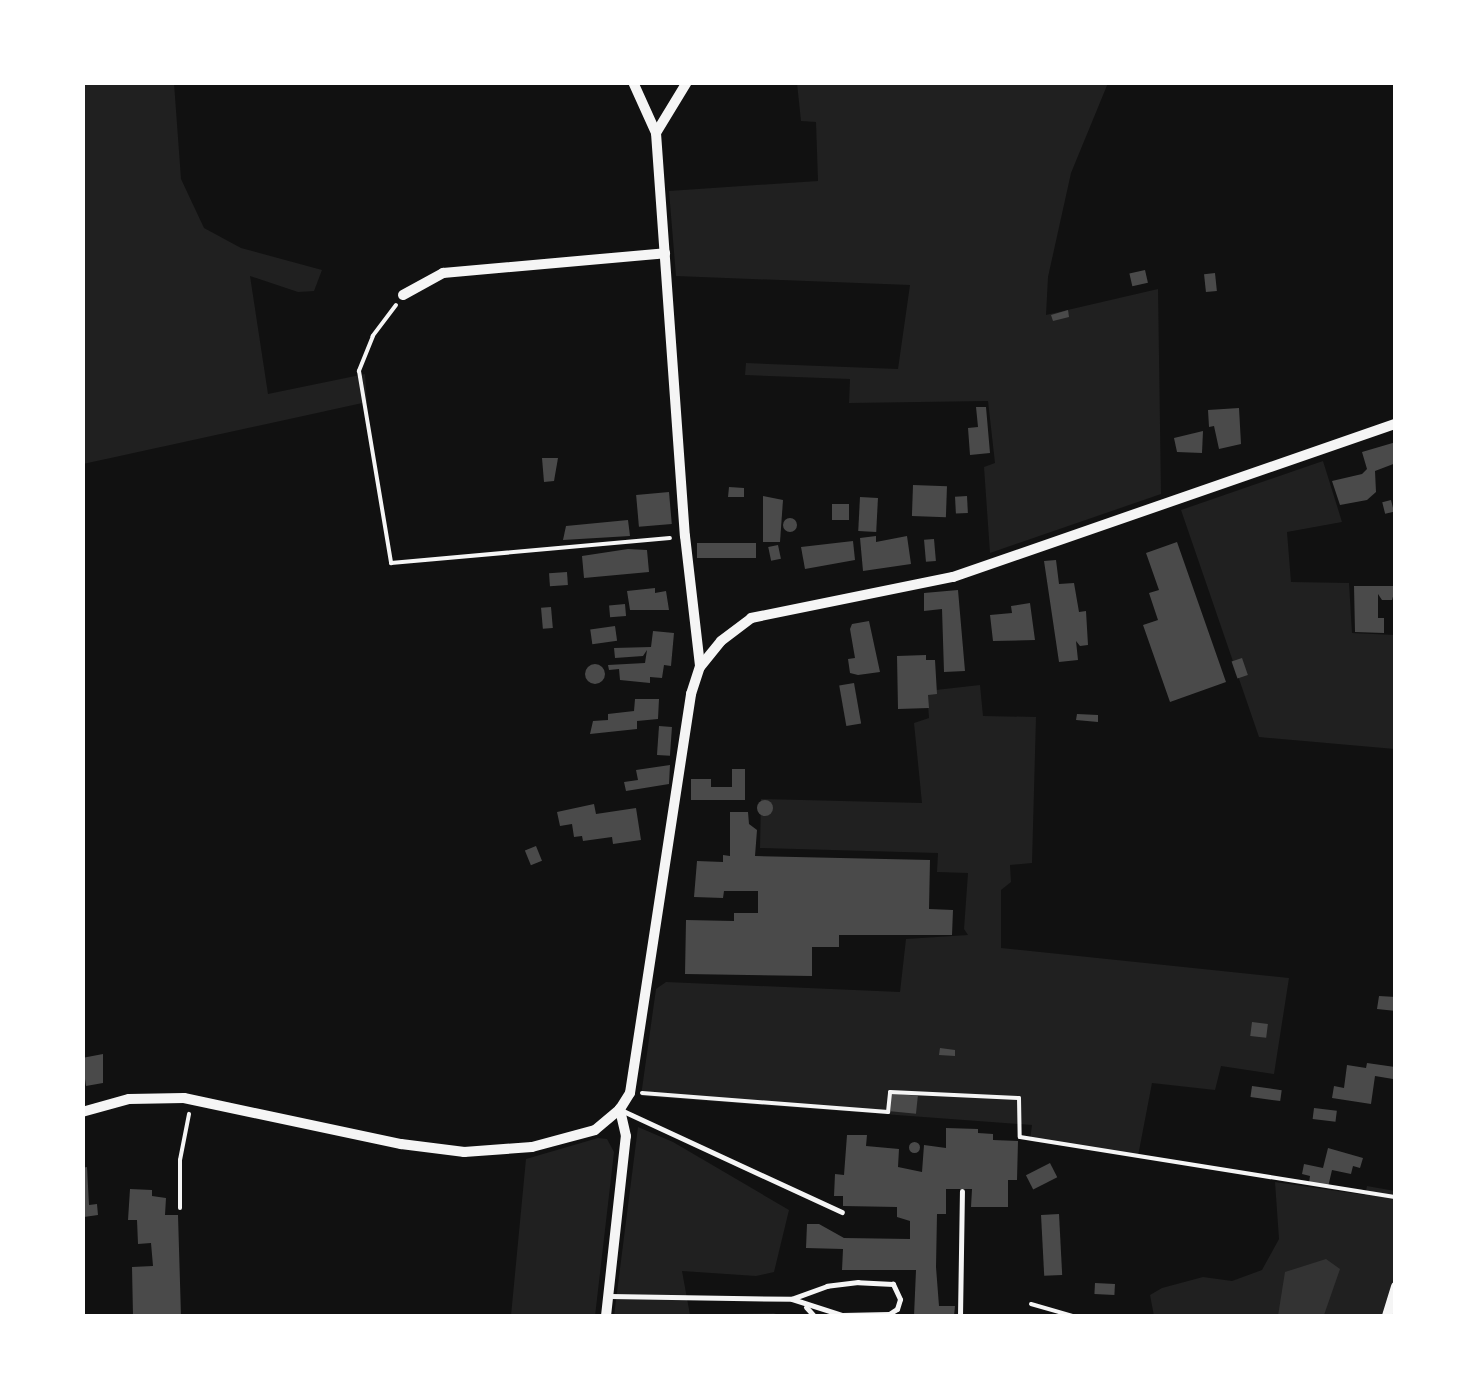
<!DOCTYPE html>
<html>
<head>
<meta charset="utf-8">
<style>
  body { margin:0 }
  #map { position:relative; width:1478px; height:1399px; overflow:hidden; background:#111; font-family:"Nunito Sans",sans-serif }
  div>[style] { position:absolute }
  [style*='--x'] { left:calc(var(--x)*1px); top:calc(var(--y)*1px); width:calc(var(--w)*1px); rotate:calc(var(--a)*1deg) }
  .green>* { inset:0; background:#202020 }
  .water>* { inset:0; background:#333 }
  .building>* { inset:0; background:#4a4a4a; transform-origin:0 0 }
  .round { border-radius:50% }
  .path>* { height:4px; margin:-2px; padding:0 2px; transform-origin:2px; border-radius:2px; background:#f5f5f5 }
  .service>* { height:5px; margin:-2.5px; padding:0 2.5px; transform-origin:2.5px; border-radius:2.5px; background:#f5f5f5 }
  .minor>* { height:10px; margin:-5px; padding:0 5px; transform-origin:5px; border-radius:5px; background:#f5f5f5 }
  span { translate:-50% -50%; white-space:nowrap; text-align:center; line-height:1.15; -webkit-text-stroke:8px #fff; paint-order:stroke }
  .frame { position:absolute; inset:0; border:85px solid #fff; pointer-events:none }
</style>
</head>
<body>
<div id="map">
  <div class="green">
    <div style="clip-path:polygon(82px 83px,174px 83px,181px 179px,204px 228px,241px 248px,322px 270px,314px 291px,298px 292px,250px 276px,268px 394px,365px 374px,367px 402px,83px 464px)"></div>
    <div style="clip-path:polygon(797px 83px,1108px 83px,1071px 173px,1048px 277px,1046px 315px,1158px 289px,1161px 494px,990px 553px,984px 467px,995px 463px,988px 401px,849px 403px,850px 379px,745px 375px,746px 363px,898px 369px,910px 285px,676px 276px,669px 191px,818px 181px,816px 122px,801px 121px)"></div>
    <div style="clip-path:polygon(1323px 461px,1342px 522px,1287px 532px,1291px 582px,1349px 583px,1352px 633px,1395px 635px,1395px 749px,1259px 737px,1181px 510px)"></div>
    <div style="clip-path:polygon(980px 685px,983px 716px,1036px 717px,1032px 863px,1010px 865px,1011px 882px,1001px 890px,1001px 948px,1289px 978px,1274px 1074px,1221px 1066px,1215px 1090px,1152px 1083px,1138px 1156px,1030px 1141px,1032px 1125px,641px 1096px,656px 989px,666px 982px,900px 992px,906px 939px,968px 935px,964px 929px,968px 873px,937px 872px,938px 853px,760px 848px,761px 799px,922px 803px,914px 723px,929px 718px,927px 691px)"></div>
    <div style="clip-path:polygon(638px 1127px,673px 1142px,789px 1210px,774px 1272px,756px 1276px,682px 1271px,690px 1315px,774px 1313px,780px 1316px,614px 1316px)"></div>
    <div style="clip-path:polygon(598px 1138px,607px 1139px,614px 1152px,595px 1316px,511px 1316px,526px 1159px)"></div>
    <div style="clip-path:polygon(1275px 1182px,1365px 1195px,1367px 1186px,1395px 1191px,1395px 1316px,1154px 1316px,1150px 1295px,1162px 1288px,1203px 1277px,1232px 1281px,1262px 1270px,1279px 1239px)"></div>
  </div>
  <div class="water">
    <div style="clip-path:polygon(1326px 1259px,1340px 1269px,1324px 1315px,1278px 1316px,1285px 1272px)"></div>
  </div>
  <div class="building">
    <div style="left:1145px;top:270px;width:13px;height:16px;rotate:77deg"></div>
    <div style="left:1215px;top:273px;width:18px;height:11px;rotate:84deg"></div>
    <div style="clip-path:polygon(1068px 310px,1069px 317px,1053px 321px,1051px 315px)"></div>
    <div style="clip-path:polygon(976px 407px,986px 407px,990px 453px,970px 455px,968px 428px,978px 427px)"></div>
    <div style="clip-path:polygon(1239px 408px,1241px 444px,1219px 449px,1214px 426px,1209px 427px,1208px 410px)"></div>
    <div style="clip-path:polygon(1203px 431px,1202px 453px,1177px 452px,1174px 438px)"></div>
    <div style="clip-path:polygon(1396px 442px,1396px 463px,1375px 471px,1376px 492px,1367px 500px,1340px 505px,1332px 481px,1362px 474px,1367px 469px,1362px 452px)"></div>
    <div style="clip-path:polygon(542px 458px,558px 458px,554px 481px,544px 482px)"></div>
    <div style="left:913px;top:485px;width:34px;height:31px;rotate:2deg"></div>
    <div style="clip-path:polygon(729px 487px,744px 488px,744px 497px,728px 497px)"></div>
    <div style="left:669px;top:492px;width:32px;height:33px;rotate:85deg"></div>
    <div style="clip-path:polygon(763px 496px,783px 500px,780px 542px,763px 542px)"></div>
    <div style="left:967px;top:496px;width:17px;height:12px;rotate:87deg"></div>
    <div style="left:860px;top:497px;width:18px;height:34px;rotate:3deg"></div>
    <div style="left:1391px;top:500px;width:12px;height:9px;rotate:76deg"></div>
    <div style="left:832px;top:504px;width:17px;height:16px"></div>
    <div class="round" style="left:783px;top:518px;width:14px;height:14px"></div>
    <div style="clip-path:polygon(628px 520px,630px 536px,563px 540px,566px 526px)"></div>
    <div style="clip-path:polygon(876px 536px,876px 542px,907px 536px,911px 564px,863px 571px,860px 538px)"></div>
    <div style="left:934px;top:539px;width:22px;height:10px;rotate:85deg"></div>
    <div style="clip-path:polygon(853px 541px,855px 560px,805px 569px,801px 547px)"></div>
    <div style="clip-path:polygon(1177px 542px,1226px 682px,1170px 702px,1143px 625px,1158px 620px,1149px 593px,1159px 590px,1146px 553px)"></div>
    <div style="left:756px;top:543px;width:15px;height:59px;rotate:90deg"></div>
    <div style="left:778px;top:545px;width:14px;height:10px;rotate:78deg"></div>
    <div style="clip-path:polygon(628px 549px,647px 550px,649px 572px,584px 578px,582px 556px)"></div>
    <div style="clip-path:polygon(1056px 560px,1059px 584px,1074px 583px,1079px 612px,1086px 611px,1088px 645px,1080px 646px,1076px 641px,1078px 660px,1059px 662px,1044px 561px)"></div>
    <div style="left:567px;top:572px;width:13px;height:18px;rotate:86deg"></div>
    <div style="clip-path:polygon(1354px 586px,1396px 586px,1392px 600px,1382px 600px,1378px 594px,1378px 618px,1384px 618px,1384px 633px,1355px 632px)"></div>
    <div style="clip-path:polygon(655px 588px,655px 593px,666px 591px,669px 610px,630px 610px,627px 591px)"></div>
    <div style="clip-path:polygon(958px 590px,965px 671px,944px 672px,942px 609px,924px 611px,924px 593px)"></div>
    <div style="clip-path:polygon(1030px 603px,1035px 640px,993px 641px,990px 615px,1012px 613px,1011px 606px)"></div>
    <div style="left:625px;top:604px;width:12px;height:16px;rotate:85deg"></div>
    <div style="left:551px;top:607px;width:21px;height:10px;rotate:85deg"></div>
    <div style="clip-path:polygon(869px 621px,880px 672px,858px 675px,850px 673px,848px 659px,855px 658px,850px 629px,852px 624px)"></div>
    <div style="left:615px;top:626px;width:15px;height:25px;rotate:82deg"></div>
    <div style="clip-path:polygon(653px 631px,674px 633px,671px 666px,664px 665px,662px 678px,650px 677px,650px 683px,620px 680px,619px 669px,609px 670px,608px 665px,645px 663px,647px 650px,643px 656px,615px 658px,614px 648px,651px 647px)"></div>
    <div style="clip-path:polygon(926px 655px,926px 660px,935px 660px,937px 694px,928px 695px,929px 708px,898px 709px,897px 656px)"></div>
    <div style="left:1242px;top:658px;width:18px;height:11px;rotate:71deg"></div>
    <div class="round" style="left:585px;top:664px;width:20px;height:20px"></div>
    <div style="left:854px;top:683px;width:41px;height:15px;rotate:80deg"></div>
    <div style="clip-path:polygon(635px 699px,659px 699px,658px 719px,637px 721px,637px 729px,590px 734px,593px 721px,608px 720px,608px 714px,634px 711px)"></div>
    <div style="clip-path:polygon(1077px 714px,1098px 715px,1098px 722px,1076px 720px)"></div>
    <div style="left:659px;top:726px;width:13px;height:29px;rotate:4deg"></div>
    <div style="clip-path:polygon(670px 765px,669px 784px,626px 791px,624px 782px,638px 780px,636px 770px)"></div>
    <div style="clip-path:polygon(732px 769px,745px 769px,745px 800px,691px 800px,691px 779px,711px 779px,711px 787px,732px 787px)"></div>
    <div class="round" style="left:757px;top:800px;width:16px;height:16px"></div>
    <div style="clip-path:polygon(594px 804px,596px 814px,636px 808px,641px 840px,613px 844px,612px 837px,583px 841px,582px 836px,574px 837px,572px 824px,560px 826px,557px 812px)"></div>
    <div style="clip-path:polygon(730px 812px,748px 812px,749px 824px,757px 830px,755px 856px,930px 860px,929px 909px,953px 910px,952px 935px,839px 935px,839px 947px,812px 947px,812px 976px,685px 974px,686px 920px,734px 921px,734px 913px,758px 913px,758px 891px,724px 891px,723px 898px,694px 897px,697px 861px,723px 862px,723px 855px,730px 856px)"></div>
    <div style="left:536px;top:846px;width:16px;height:12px;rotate:68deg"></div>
    <div style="clip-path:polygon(1379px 996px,1396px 997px,1396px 1011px,1377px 1009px)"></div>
    <div style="left:1252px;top:1022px;width:16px;height:14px;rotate:7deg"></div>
    <div style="clip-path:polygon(940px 1048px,955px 1050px,955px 1056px,939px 1055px)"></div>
    <div style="clip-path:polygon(103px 1054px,103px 1083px,86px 1086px,82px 1058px)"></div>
    <div style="clip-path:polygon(1367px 1063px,1395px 1067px,1393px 1079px,1375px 1076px,1371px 1104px,1332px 1098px,1334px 1086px,1344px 1088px,1347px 1065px,1366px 1068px)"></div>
    <div style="left:1252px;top:1086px;width:30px;height:11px;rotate:8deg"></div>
    <div style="left:890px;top:1093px;width:28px;height:18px;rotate:6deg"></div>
    <div style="left:1314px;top:1108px;width:23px;height:11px;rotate:7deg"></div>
    <div style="clip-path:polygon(946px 1128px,978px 1129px,978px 1133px,993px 1134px,993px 1140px,1018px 1141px,1017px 1180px,1008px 1180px,1008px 1207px,971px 1207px,972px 1189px,946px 1189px,946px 1214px,937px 1214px,936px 1267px,939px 1306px,955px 1306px,954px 1316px,914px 1316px,916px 1270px,842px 1270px,843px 1249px,806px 1248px,807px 1224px,819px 1224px,844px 1238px,910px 1239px,910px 1221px,897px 1217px,897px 1207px,843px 1206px,843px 1196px,834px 1196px,835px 1174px,844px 1175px,847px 1135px,867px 1135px,866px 1146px,899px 1149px,898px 1167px,922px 1172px,924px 1145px,946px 1148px)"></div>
    <div class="round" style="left:908.5px;top:1141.5px;width:11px;height:11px"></div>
    <div style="clip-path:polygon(1328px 1148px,1363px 1158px,1360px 1168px,1353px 1166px,1351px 1174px,1332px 1170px,1328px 1187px,1309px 1183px,1310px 1176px,1302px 1174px,1304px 1164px,1323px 1168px)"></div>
    <div style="left:1050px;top:1163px;width:16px;height:27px;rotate:63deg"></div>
    <div style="clip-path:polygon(87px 1167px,89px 1205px,97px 1204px,98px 1215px,84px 1217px,82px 1168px)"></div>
    <div style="clip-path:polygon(130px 1189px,152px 1190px,152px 1196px,166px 1198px,165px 1215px,178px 1215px,181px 1316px,133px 1316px,132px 1267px,153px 1266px,151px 1243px,138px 1244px,137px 1220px,128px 1220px)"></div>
    <div style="left:1059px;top:1214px;width:61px;height:18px;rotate:87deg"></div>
    <div style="left:1095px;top:1283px;width:20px;height:11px;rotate:3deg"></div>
  </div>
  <div class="path">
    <div style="--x:396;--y:305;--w:39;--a:127"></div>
    <div style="--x:373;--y:336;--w:38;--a:112"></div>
    <div style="--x:359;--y:371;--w:195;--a:80.5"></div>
    <div style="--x:391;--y:563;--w:280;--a:-5.1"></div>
    <div style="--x:642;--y:1093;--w:247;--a:4.4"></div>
    <div style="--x:888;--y:1112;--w:20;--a:-84"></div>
    <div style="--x:890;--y:1092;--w:129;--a:2.7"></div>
    <div style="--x:1019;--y:1098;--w:39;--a:89"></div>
    <div style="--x:1020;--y:1137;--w:381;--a:9.1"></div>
    <div style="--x:180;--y:1208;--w:48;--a:-90"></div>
    <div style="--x:180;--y:1160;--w:47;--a:-78.9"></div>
    <div style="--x:1031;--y:1304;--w:44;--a:15.9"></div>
  </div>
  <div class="service">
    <div style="--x:623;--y:1111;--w:241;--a:24.8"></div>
    <div style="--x:610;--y:1296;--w:182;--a:0.9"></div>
    <div style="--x:792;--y:1299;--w:52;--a:17.7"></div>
    <div style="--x:842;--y:1315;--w:47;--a:-1.2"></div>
    <div style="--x:889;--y:1314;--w:9;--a:-32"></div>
    <div style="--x:897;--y:1309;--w:10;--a:-73"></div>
    <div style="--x:900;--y:1299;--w:17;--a:-115"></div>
    <div style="--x:893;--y:1284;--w:35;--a:-177"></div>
    <div style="--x:858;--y:1282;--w:31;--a:173"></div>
    <div style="--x:827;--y:1286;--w:37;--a:160"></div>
    <div style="--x:806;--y:1307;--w:12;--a:48"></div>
    <div style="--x:960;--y:1316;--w:125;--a:-89.1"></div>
  </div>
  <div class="minor">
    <div style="--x:633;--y:82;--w:56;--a:65.7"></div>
    <div style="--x:656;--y:133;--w:404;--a:85.9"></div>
    <div style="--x:685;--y:536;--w:131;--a:83.4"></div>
    <div style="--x:656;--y:133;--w:60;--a:-58.7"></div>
    <div style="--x:403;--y:295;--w:46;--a:-28.8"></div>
    <div style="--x:443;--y:273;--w:223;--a:-5.1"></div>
    <div style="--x:82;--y:1112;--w:49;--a:-15.5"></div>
    <div style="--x:129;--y:1099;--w:55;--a:-1"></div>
    <div style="--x:184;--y:1098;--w:222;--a:12"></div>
    <div style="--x:401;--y:1144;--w:64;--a:7.2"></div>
    <div style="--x:464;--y:1152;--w:68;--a:-4.2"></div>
    <div style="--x:532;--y:1147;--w:65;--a:-15.1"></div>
    <div style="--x:595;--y:1130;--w:33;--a:-40"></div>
    <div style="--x:620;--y:1109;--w:19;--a:-58"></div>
    <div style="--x:630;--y:1093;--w:404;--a:-81.3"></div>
    <div style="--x:691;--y:694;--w:28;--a:-72"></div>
    <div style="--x:700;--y:667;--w:33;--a:-51"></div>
    <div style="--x:721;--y:641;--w:38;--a:-37"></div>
    <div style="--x:751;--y:618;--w:206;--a:-11.5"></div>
    <div style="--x:953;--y:577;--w:469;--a:-19.1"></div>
    <div style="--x:606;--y:1316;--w:181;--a:-83.7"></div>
    <div style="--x:626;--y:1136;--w:28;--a:-103"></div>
    <div style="--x:1387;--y:1316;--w:31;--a:-73"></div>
  </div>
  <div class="frame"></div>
</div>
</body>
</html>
